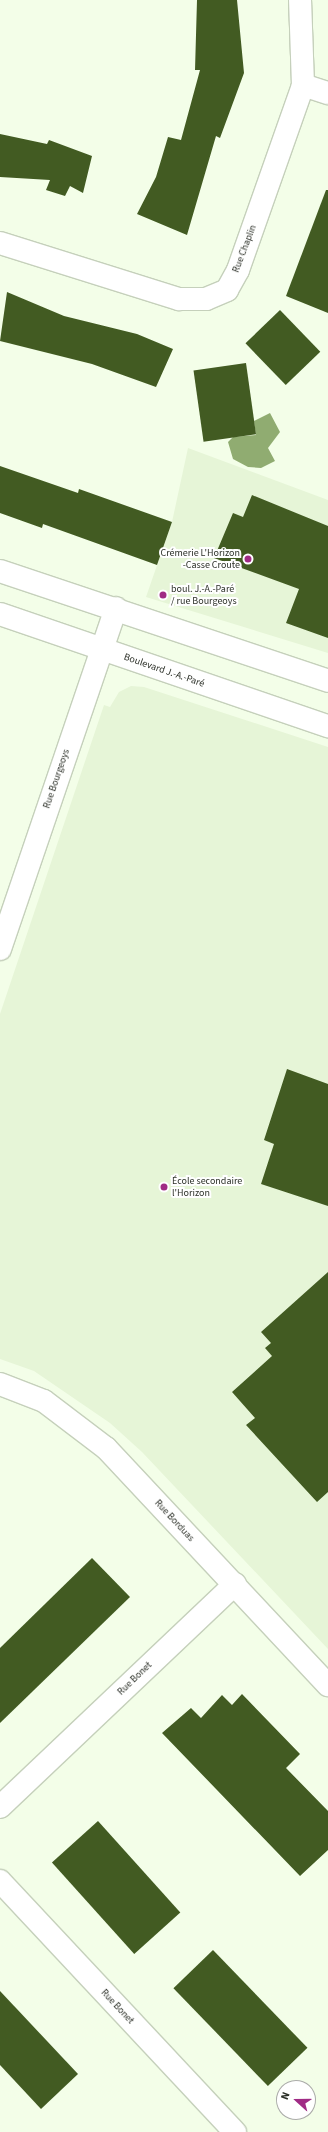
<!DOCTYPE html>
<html>
<head>
<meta charset="utf-8">
<style>
  body { margin:0 }
  #map { position:relative; width:328px; height:2132px; overflow:hidden; background:#f3fee8; font-family:"Source Sans 3",sans-serif }
  div>[style] { position:absolute }
  [style*='--x'] { left:calc(var(--x)*1px); top:calc(var(--y)*1px); width:calc(var(--w)*1px); rotate:calc(var(--a)*1deg) }
  .built>* { inset:0; background:#e6f5d7 }
  .water>* { inset:0; background:#90ac71 }
  .building>* { inset:0; background:#425b22; transform-origin:0 0 }
  .roads { filter:drop-shadow(1px 0 #c5d0bb) drop-shadow(-1px 0 #c5d0bb) drop-shadow(0 1px #c5d0bb) drop-shadow(0 -1px #c5d0bb) }
  .street>* { height:22px; margin:-11px; padding:0 11px; transform-origin:11px; border-radius:11px; background:#fff }
  .secondary>* { height:22px; margin:-11px; padding:0 11px; transform-origin:11px; border-radius:11px; background:#fff }
  .dots>* { width:11px; height:11px; translate:-50% -50%; box-sizing:border-box; border:2px solid #fff; border-radius:50% }
  span { translate:-50% -50%; white-space:nowrap; text-align:center; line-height:1.15; -webkit-text-stroke:4px #fff; paint-order:stroke }
  .street-label { font-size:10px; color:#2c3028 }
  .poi-label { font-size:10px; color:#2c3028 }
  .right { translate:-100% -50%; text-align:right }
  .left { translate:0 -50%; text-align:left }
  .north { position:absolute; left:276px; top:2080px; width:40px; height:40px; box-sizing:border-box; background:#fff; border:1px solid #abaca9; border-radius:50%; rotate:291deg; font-size:11px; font-weight:700; line-height:16px; text-align:center; color:#2c3028 }
  .north::after { content:''; display:block; margin:auto; width:14px; height:18px; background:#a02b85; clip-path:polygon(50% 0,100% 100%,50% 72%,0 100%) }
</style>
</head>
<body>
<div id="map">
  <div class="built">
    <div style="clip-path:polygon(188px 448px,328px 500px,328px 653px,146px 597px,172px 522px)"></div>
    <div style="clip-path:polygon(131px 686px,144px 687px,328px 747px,328px 1649px,142px 1452px,110px 1423px,34px 1371px,0 1359px,0 1014px,104px 705px,110px 707px,119px 692px)"></div>
  </div>
  <div class="water">
    <div style="clip-path:polygon(270px 413px,280px 432px,268px 448px,275px 461px,261px 468px,248px 467px,233px 459px,228px 442px,233px 437px,256px 435px,254px 421px)"></div>
  </div>
  <div class="building">
    <div style="clip-path:polygon(197px 0,237px 0,244px 73px,220px 138px,216px 136px,187px 235px,137px 214px,156px 177px,168px 137px,181px 140px,200px 70px,195px 70px)"></div>
    <div style="clip-path:polygon(0 134px,47px 144px,49px 140px,92px 156px,83px 193px,70px 186px,65px 196px,46px 190px,50px 180px,0 177px)"></div>
    <div style="clip-path:polygon(326px 190px,328px 190px,328px 313px,286px 296px)"></div>
    <div style="clip-path:polygon(7px 292px,64px 316px,137px 334px,173px 349px,156px 387px,92px 364px,0 341px)"></div>
    <div style="left:280px;top:310px;width:58px;height:48px;rotate:46deg"></div>
    <div style="left:246px;top:363px;width:72px;height:53px;rotate:82deg"></div>
    <div style="clip-path:polygon(0 466px,78px 493px,79px 489px,172px 522px,157px 565px,43px 524px,42px 528px,0 513px)"></div>
    <div style="clip-path:polygon(252px 495px,328px 526px,328px 638px,286px 623px,299px 589px,214px 558px,233px 513px,243px 517px)"></div>
    <div style="clip-path:polygon(287px 1069px,328px 1084px,328px 1206px,261px 1184px,274px 1144px,264px 1140px)"></div>
    <div style="clip-path:polygon(328px 1272px,328px 1492px,317px 1502px,246px 1425px,255px 1418px,232px 1392px,272px 1356px,265px 1348px,271px 1343px,261px 1332px)"></div>
    <div style="clip-path:polygon(92px 1558px,130px 1597px,0 1723px,0 1648px)"></div>
    <div style="clip-path:polygon(242px 1694px,300px 1754px,286px 1768px,328px 1811px,328px 1850px,300px 1876px,162px 1733px,191px 1708px,201px 1718px,222px 1695px,232px 1705px)"></div>
    <div style="left:98px;top:1821px;width:123px;height:62px;rotate:48deg"></div>
    <div style="left:213px;top:1950px;width:136px;height:55px;rotate:46deg"></div>
    <div style="clip-path:polygon(0 1991px,78px 2074px,41px 2109px,0 2065px)"></div>
  </div>
  <div class="roads">
    <div class="street">
      <div style="--x:303;--y:85;--w:26;--a:18"></div>
      <div style="--x:0;--y:243;--w:188;--a:17.4"></div>
      <div style="--x:179;--y:299;--w:27;--a:0"></div>
      <div style="--x:206;--y:299;--w:23;--a:-23"></div>
      <div style="--x:227;--y:290;--w:23;--a:-61"></div>
      <div style="--x:238;--y:270;--w:196;--a:-70.6"></div>
      <div style="--x:303;--y:85;--w:85;--a:-92"></div>
      <div style="--x:0;--y:949;--w:360;--a:-71.2"></div>
      <div style="--x:0;--y:1384;--w:47;--a:21.1"></div>
      <div style="--x:44;--y:1401;--w:78;--a:37.2"></div>
      <div style="--x:106;--y:1448;--w:325;--a:46.9"></div>
      <div style="--x:0;--y:1807;--w:324;--a:-43.5"></div>
      <div style="--x:0;--y:1881;--w:344;--a:46.9"></div>
    </div>
    <div class="secondary">
      <div style="--x:0;--y:571;--w:346;--a:18.5"></div>
      <div style="--x:0;--y:614;--w:347;--a:18.9"></div>
    </div>
  </div>
  <div class="dots">
    <div style="left:248px;top:559px;background:#a02b85"></div>
    <div style="left:163px;top:595px;background:#a02b85"></div>
    <div style="left:164px;top:1187px;background:#a02b85"></div>
  </div>
  <div class="street-label">
    <span style="left:245px;top:249px;rotate:-69deg">Rue Chaplin</span>
    <span style="left:164px;top:671px;rotate:19deg">Boulevard J.-A.-Paré</span>
    <span style="left:57px;top:779px;rotate:-71deg">Rue Bourgeoys</span>
    <span style="left:174px;top:1521px;rotate:47deg">Rue Borduas</span>
    <span style="left:135px;top:1679px;rotate:-44deg">Rue Bonet</span>
    <span style="left:117px;top:2007px;rotate:47deg">Rue Bonet</span>
  </div>
  <div class="poi-label">
    <span class="right" style="left:240px;top:559px">Crémerie L'Horizon<br>-Casse Croute</span>
    <span class="left" style="left:171px;top:595px">boul. J.-A.-Paré<br>/ rue Bourgeoys</span>
    <span class="left" style="left:172px;top:1187px">École secondaire<br>l'Horizon</span>
  </div>
  <div class="north">N</div>
</div>
</body>
</html>
